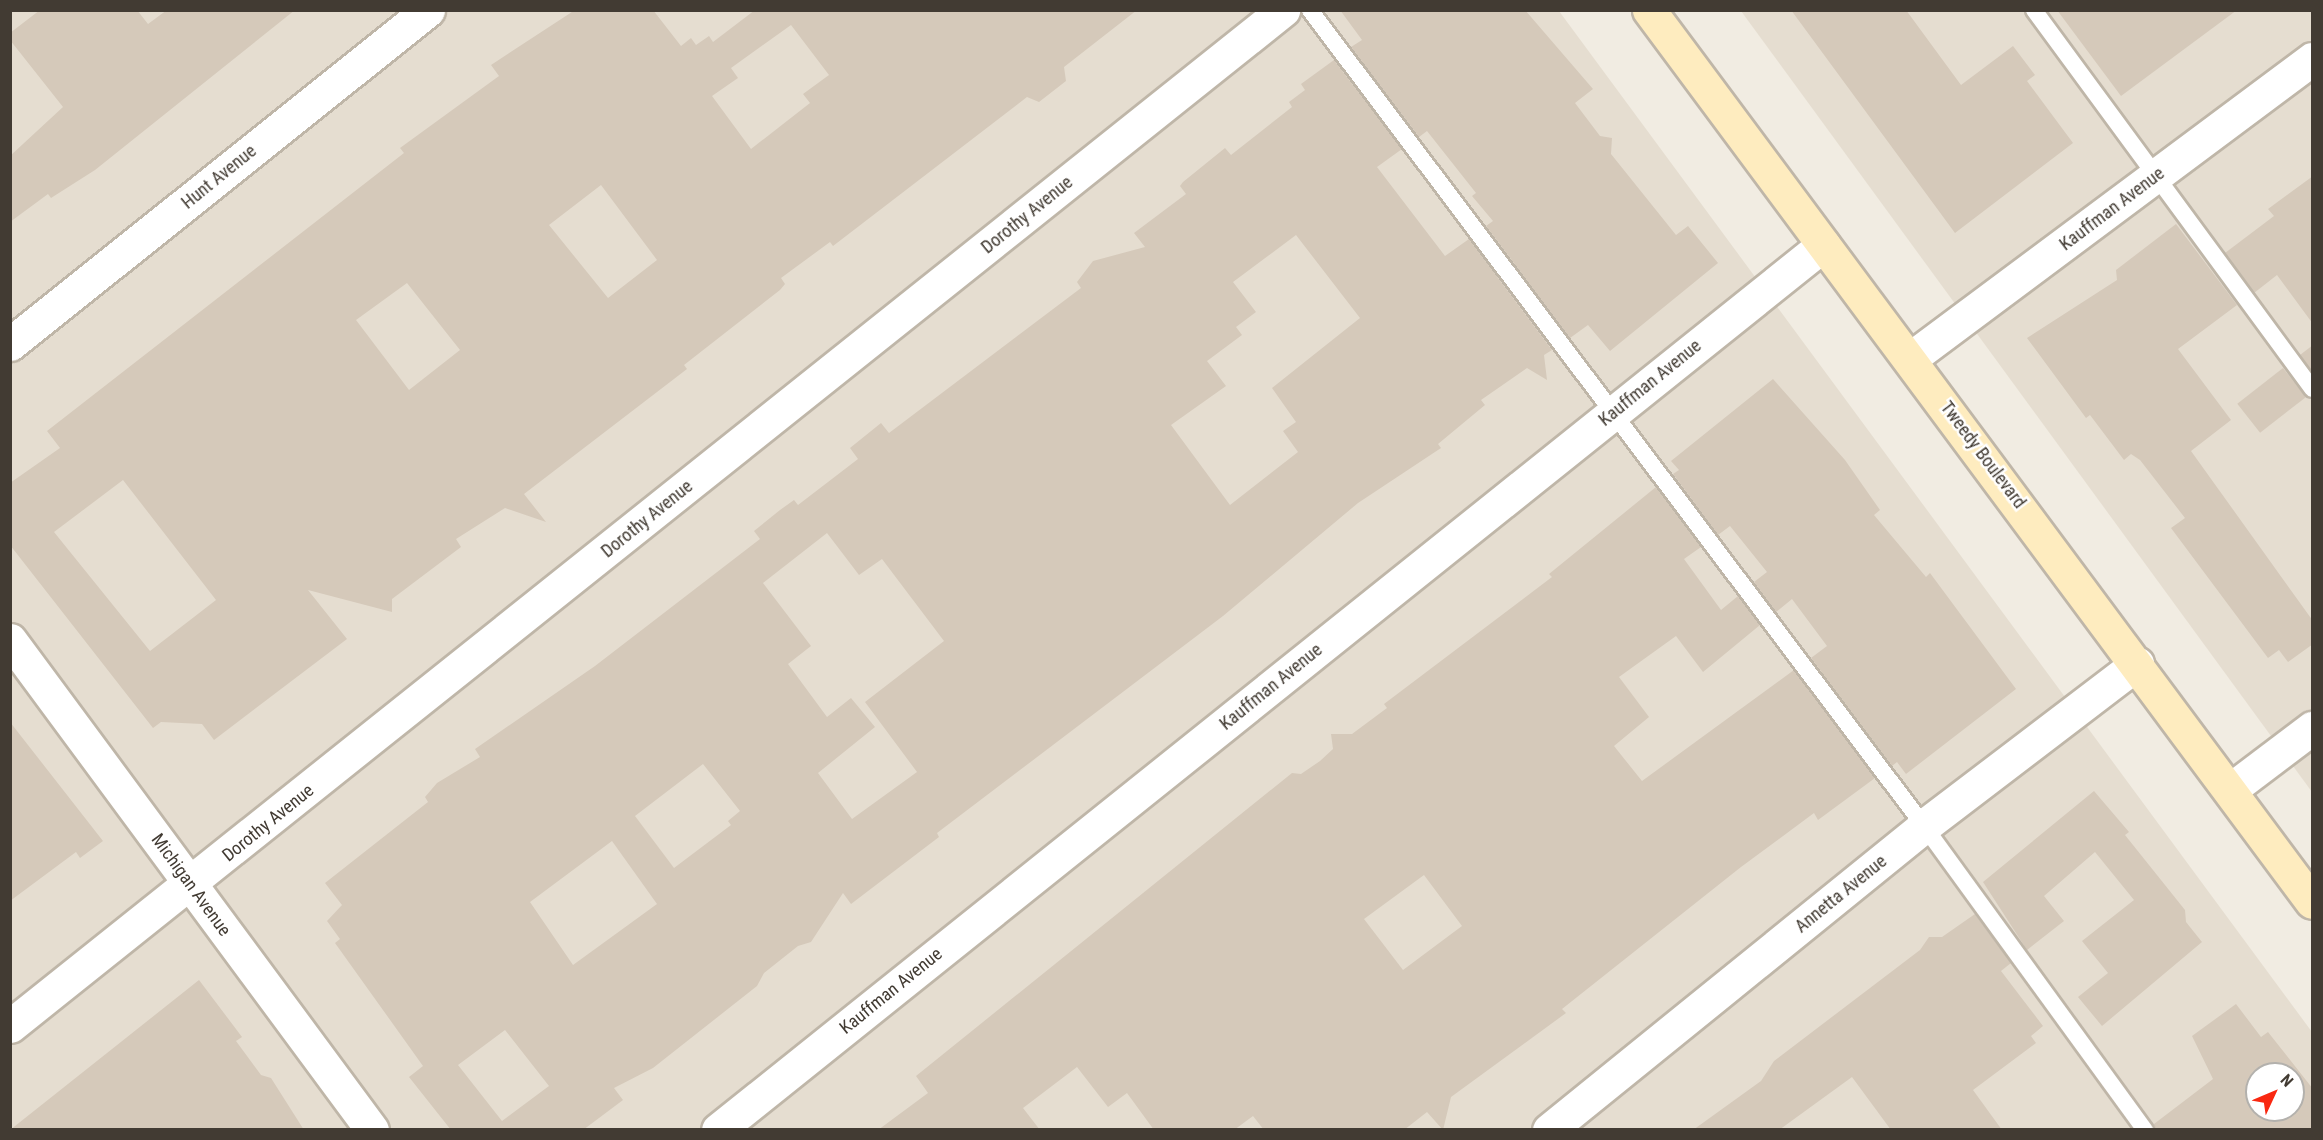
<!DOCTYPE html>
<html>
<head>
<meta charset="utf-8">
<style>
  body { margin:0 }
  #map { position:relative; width:2323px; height:1140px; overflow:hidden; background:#f1ece2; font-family:"Roboto Condensed",sans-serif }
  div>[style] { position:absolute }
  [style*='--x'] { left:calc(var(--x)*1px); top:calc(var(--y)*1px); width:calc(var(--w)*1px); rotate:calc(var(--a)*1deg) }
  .residential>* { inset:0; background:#e5ddd0 }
  .building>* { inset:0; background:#d5c9ba; transform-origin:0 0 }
  .roads { filter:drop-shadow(2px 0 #bfb6a8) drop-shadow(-2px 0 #bfb6a8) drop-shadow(0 2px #bfb6a8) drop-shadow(0 -2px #bfb6a8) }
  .service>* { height:16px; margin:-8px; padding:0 8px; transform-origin:8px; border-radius:8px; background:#fff }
  .minor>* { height:33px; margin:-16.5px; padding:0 16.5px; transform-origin:16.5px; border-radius:16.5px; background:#fff }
  .secondary>* { height:33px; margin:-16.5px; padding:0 16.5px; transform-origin:16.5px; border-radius:16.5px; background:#feecbf }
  span { translate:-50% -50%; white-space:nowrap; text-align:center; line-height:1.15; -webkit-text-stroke:5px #fff; paint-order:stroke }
  .street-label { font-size:18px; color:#423b33 }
  .frame { position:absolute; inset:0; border:12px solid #423b33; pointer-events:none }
  .north { position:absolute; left:2245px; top:1062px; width:60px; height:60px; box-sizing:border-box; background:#fff; border:2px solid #b3b1ad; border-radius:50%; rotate:46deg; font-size:16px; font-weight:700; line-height:24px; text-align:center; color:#423b33 }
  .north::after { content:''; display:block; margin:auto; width:21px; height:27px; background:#f92811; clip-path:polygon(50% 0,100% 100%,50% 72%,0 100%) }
</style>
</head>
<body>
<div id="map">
  <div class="residential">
    <div style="clip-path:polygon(evenodd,10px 11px,1559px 11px,2312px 1032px,2312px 1129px,11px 1129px,10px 11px,2257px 1074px,2293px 1074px,2293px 1110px,2257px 1110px,2257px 1074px)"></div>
    <div style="clip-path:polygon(1741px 11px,2312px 11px,2312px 792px)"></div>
  </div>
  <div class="building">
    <div style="clip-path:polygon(40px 10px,137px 10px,148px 24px,167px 10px,295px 10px,95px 170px,51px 198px,48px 194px,10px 222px,10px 156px,63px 107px,10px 40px,10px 33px)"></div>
    <div style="clip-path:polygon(evenodd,575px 10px,653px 10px,681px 46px,691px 38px,696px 45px,709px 36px,713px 42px,755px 10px,1137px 10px,1064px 67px,1066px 81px,1039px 102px,1027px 97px,833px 246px,830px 242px,781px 278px,785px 284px,780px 290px,684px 365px,687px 369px,524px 494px,546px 522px,505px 508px,456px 539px,461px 547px,392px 599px,392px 612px,308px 590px,347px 639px,214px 740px,202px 724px,161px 722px,153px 728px,10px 545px,10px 483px,60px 448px,47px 431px,404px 153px,400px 148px,499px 76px,491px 65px,575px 10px,791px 25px,829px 75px,803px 94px,810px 103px,751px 149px,712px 96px,738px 78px,731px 68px,791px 25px,575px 10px,601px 185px,657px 260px,608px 298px,549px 225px,601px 185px,575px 10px,407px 283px,460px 350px,409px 390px,356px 320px,407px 283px,575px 10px,123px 480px,216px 600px,150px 651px,54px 532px,123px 480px)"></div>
    <div style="clip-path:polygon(1340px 10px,1525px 10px,1593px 89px,1575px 103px,1600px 136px,1612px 138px,1611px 154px,1676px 235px,1688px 226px,1718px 263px,1610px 351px,1588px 325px,1570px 338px,1486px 226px,1493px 221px,1472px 196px,1476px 193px,1427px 131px,1419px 137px,1351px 47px,1362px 40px)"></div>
    <div style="clip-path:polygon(1791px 10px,1906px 10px,1961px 85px,2013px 46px,2035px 75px,2027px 81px,2073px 143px,1955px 233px)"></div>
    <div style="clip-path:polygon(2057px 10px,2237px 10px,2121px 96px)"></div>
    <div style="clip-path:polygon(evenodd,1334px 60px,1402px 149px,1377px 167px,1445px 256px,1469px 239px,1552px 350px,1544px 355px,1547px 380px,1527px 368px,1481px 400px,1485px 405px,1438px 444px,1441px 448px,1358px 503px,1223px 616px,937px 833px,939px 837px,851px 904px,843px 893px,811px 942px,798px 946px,764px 973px,757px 986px,653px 1068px,614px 1088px,623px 1100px,583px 1130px,451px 1130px,409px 1077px,423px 1066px,335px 943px,340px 939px,327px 921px,342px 905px,325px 883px,428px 802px,425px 797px,437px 783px,480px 757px,475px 749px,595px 666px,760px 539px,754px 531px,780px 510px,794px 500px,798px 505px,858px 459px,850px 448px,881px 423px,889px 433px,1081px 288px,1077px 282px,1093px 261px,1145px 247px,1134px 233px,1186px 194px,1180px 186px,1183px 182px,1225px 148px,1231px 155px,1292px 107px,1289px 102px,1305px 90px,1301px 84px,1334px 60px,1296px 235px,1360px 318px,1272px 388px,1296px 422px,1283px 431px,1298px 452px,1230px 505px,1171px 425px,1226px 386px,1207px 361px,1242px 335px,1236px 327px,1256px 312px,1233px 282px,1296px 235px,1334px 60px,827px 533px,859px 575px,882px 559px,944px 641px,865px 702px,917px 772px,852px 819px,818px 773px,875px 727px,851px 698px,827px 717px,788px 664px,811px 646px,763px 583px,827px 533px,1334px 60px,703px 764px,740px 811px,728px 821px,731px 825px,674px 868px,635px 816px,703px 764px,1334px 60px,612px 841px,657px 904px,573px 965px,530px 902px,612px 841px,1334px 60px,505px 1030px,549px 1086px,502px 1121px,458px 1065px,505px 1030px)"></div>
    <div style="clip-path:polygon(2313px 176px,2313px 324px,2277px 275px,2254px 293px,2225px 253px,2274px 216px,2268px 209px)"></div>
    <div style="clip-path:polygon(2176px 224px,2237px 305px,2178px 349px,2231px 420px,2191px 451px,2313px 621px,2313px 644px,2288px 662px,2279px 650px,2268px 658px,2171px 528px,2185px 518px,2140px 460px,2131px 454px,2124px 460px,2090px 415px,2086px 418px,2027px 338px,2117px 280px,2116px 270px)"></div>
    <div style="clip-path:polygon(2313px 345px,2313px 372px,2300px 355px)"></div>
    <div style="left:2283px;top:368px;width:37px;height:58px;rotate:52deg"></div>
    <div style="clip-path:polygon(1773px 379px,1845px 460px,1880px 510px,1874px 515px,1926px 577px,1930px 573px,2016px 689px,1906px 774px,1897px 762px,1892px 766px,1811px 658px,1827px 646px,1792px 599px,1776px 612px,1754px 582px,1767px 572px,1730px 526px,1718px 535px,1673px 474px,1679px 470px,1671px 461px)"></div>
    <div style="clip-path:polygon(evenodd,1656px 487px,1701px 547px,1684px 559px,1721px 610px,1738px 596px,1760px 625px,1703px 672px,1676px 636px,1619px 677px,1649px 717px,1614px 746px,1642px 781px,1794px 670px,1875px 778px,1818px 820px,1814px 813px,1741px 867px,1562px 1009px,1566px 1013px,1451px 1097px,1443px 1130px,1427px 1112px,1404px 1130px,1264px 1130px,1253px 1116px,1234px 1130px,1154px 1130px,1127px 1093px,1108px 1107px,1077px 1067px,1023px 1108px,1040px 1130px,878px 1130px,928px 1093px,916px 1076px,1292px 773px,1301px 774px,1320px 761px,1333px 749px,1331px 734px,1352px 734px,1387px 708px,1384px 704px,1552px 577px,1549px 574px,1656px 487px,1424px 875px,1462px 926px,1403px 970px,1364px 919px,1424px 875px)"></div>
    <div style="clip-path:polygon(10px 722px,103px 841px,80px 858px,76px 852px,10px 901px)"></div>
    <div style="clip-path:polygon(2094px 791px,2129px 832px,2125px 835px,2185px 910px,2186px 922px,2202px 942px,2102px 1026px,2078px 997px,2108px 973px,2082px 941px,2134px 900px,2095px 852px,2044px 896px,2064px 921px,2027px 950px,1983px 882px)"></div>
    <div style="clip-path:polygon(1975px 914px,2011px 963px,2001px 971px,2043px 1026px,2031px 1036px,2036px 1043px,1973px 1090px,2002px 1130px,1891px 1130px,1852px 1077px,1779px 1130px,1693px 1130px,1761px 1081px,1774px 1061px,1920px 950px,1929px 937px,1942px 937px)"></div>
    <div style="clip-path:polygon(199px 980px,242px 1037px,236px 1041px,261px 1075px,271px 1078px,304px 1130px,10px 1130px)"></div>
    <div style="clip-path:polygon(evenodd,2236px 1004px,2261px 1037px,2268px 1032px,2313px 1089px,2313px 1130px,2155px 1130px,2154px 1124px,2213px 1079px,2192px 1036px,2236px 1004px,2257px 1074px,2293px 1074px,2293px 1110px,2257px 1110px,2257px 1074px)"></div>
  </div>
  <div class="roads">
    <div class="service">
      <div style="--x:1310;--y:10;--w:1021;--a:53.04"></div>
      <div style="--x:1924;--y:826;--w:376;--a:54"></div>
      <div style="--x:2034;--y:10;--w:470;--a:53.7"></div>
    </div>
    <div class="minor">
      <div style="--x:10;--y:344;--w:535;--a:-38.63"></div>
      <div style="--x:1911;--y:358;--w:500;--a:-36.71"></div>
      <div style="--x:10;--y:640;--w:609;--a:53.54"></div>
      <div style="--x:2230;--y:790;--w:103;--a:-37.1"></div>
      <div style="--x:10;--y:1026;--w:1629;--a:-38.59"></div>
      <div style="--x:718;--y:1130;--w:1416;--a:-38.69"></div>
      <div style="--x:1549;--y:1130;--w:483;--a:-39"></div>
      <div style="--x:1924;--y:826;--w:268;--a:-37.3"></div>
    </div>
    <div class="secondary">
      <div style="--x:1649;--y:10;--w:1111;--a:53.38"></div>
    </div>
  </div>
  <div class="street-label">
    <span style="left:219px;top:177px;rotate:-39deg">Hunt Avenue</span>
    <span style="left:2112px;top:209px;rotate:-37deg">Kauffman Avenue</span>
    <span style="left:1027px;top:215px;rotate:-39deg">Dorothy Avenue</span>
    <span style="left:1650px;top:383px;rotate:-39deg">Kauffman Avenue</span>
    <span style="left:1983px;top:455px;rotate:53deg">Tweedy Boulevard</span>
    <span style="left:647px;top:519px;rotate:-39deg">Dorothy Avenue</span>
    <span style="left:1271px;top:687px;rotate:-39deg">Kauffman Avenue</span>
    <span style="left:268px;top:823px;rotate:-39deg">Dorothy Avenue</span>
    <span style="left:191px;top:885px;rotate:54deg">Michigan Avenue</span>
    <span style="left:1841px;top:894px;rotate:-39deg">Annetta Avenue</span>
    <span style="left:891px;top:991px;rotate:-39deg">Kauffman Avenue</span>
  </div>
  <div class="frame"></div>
  <div class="north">N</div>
</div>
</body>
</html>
